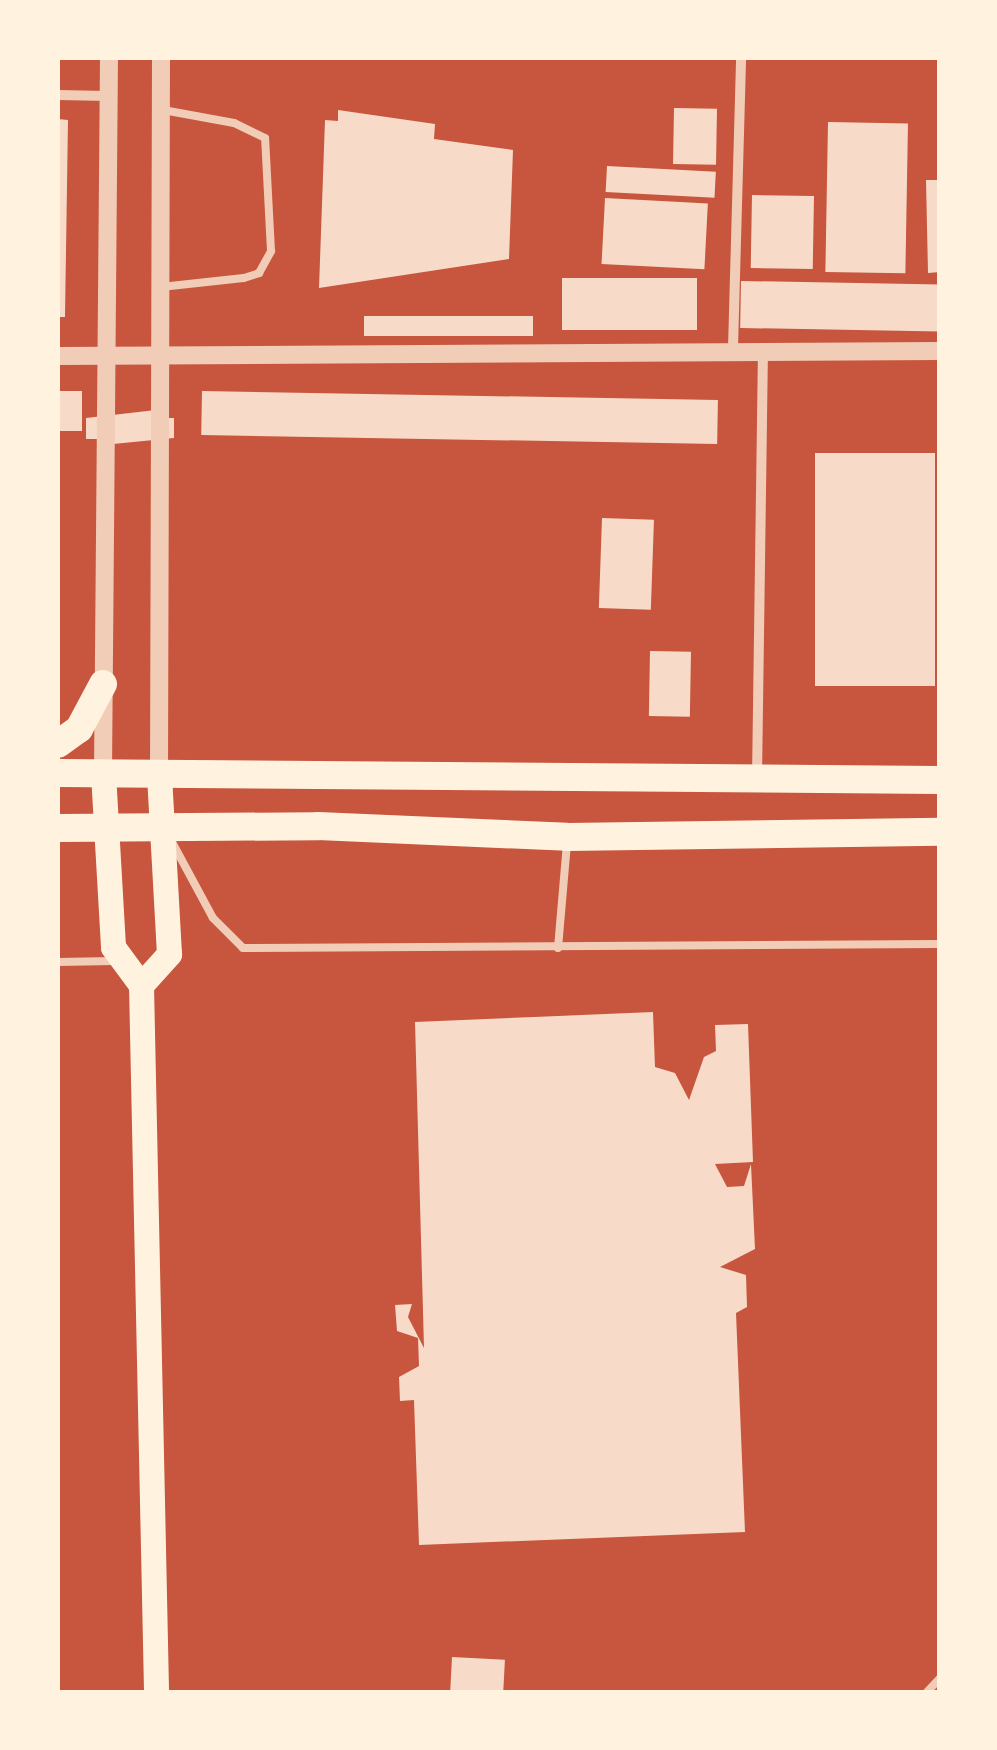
<!DOCTYPE html>
<html>
<head>
<meta charset="utf-8">
<style>
  body { margin:0 }
  #map { position:relative; width:997px; height:1750px; overflow:hidden; background:#c8553d; font-family:"Alegreya Sans",sans-serif }
  div>[style] { position:absolute }
  [style*='--x'] { left:calc(var(--x)*1px); top:calc(var(--y)*1px); width:calc(var(--w)*1px); rotate:calc(var(--a)*1deg) }
  .building>* { inset:0; background:#f7dbc8; transform-origin:0 0 }
  .service>* { height:8px; margin:-4px; padding:0 4px; transform-origin:4px; border-radius:4px; background:#f1ccb7 }
  .minor>* { height:10px; margin:-5px; padding:0 5px; transform-origin:5px; border-radius:5px; background:#f1ccb7 }
  .tertiary>* { height:18px; margin:-9px; padding:0 9px; transform-origin:9px; border-radius:9px; background:#f1ccb7 }
  .primary>* { height:25px; margin:-12.5px; padding:0 12.5px; transform-origin:12.5px; border-radius:12.5px; background:#fff3e0 }
  .trunk>* { height:28px; margin:-14px; padding:0 14px; transform-origin:14px; border-radius:14px; background:#fff3e0 }
  span { translate:-50% -50%; white-space:nowrap; text-align:center; line-height:1.15; -webkit-text-stroke:8px #fff3e0; paint-order:stroke }
  .frame { position:absolute; inset:0; border:60px solid #fff3e0; pointer-events:none }
</style>
</head>
<body>
<div id="map">
  <div class="building">
    <div style="left:674px;top:108px;width:43px;height:56px;rotate:1deg"></div>
    <div style="clip-path:polygon(338px 110px,435px 124px,434px 139px,513px 150px,509px 259px,319px 288px,325px 120px,338px 121px)"></div>
    <div style="clip-path:polygon(58px 119px,68px 120px,65px 317px,58px 317px)"></div>
    <div style="left:828px;top:122px;width:80px;height:150px;rotate:1deg"></div>
    <div style="left:607px;top:166px;width:109px;height:26px;rotate:3deg"></div>
    <div style="clip-path:polygon(926px 180px,940px 180px,940px 272px,928px 273px)"></div>
    <div style="left:752px;top:195px;width:62px;height:73px;rotate:1deg"></div>
    <div style="left:605px;top:198px;width:103px;height:66px;rotate:3deg"></div>
    <div style="left:562px;top:278px;width:135px;height:52px"></div>
    <div style="left:741px;top:281px;width:199px;height:47px;rotate:1deg"></div>
    <div style="left:364px;top:316px;width:169px;height:20px"></div>
    <div style="left:58px;top:391px;width:24px;height:40px"></div>
    <div style="left:202px;top:391px;width:516px;height:44px;rotate:1deg"></div>
    <div style="clip-path:polygon(156px 410px,156px 418px,174px 418px,174px 438px,103px 445px,102px 439px,86px 439px,86px 418px)"></div>
    <div style="left:815px;top:453px;width:120px;height:233px"></div>
    <div style="left:602px;top:518px;width:52px;height:90px;rotate:2deg"></div>
    <div style="left:650px;top:651px;width:41px;height:65px;rotate:1deg"></div>
    <div style="clip-path:polygon(653px 1012px,655px 1067px,675px 1073px,689px 1100px,704px 1057px,716px 1051px,715px 1025px,748px 1024px,753px 1162px,715px 1164px,727px 1187px,744px 1186px,751px 1164px,755px 1249px,720px 1267px,746px 1275px,747px 1307px,736px 1313px,745px 1532px,419px 1545px,414px 1400px,400px 1401px,399px 1377px,419px 1366px,418px 1338px,397px 1331px,395px 1305px,412px 1304px,408px 1317px,424px 1348px,415px 1022px)"></div>
    <div style="left:452px;top:1657px;width:53px;height:35px;rotate:3deg"></div>
  </div>
  <div class="service">
    <div style="--x:161;--y:287;--w:83;--a:-6.2"></div>
    <div style="--x:244;--y:278;--w:16;--a:-18"></div>
    <div style="--x:259;--y:273;--w:25;--a:-61"></div>
    <div style="--x:271;--y:251;--w:113;--a:-93"></div>
    <div style="--x:265;--y:138;--w:34;--a:-154"></div>
    <div style="--x:234;--y:123;--w:72;--a:-169.6"></div>
    <div style="--x:172;--y:842;--w:86;--a:61.7"></div>
    <div style="--x:213;--y:918;--w:42;--a:45"></div>
    <div style="--x:243;--y:948;--w:697;--a:-0.33"></div>
    <div style="--x:558;--y:948;--w:106;--a:-85.1"></div>
    <div style="--x:58;--y:962;--w:56;--a:-1"></div>
    <div style="--x:927;--y:1692;--w:19;--a:-47"></div>
  </div>
  <div class="minor">
    <div style="--x:58;--y:95;--w:50;--a:1.1"></div>
    <div style="--x:733;--y:348;--w:290;--a:-88.4"></div>
    <div style="--x:757;--y:778;--w:428;--a:-89.2"></div>
  </div>
  <div class="tertiary">
    <div style="--x:58;--y:356;--w:882;--a:-0.32"></div>
    <div style="--x:103;--y:773;--w:715;--a:-89.52"></div>
    <div style="--x:159;--y:774;--w:716;--a:-89.84"></div>
  </div>
  <div class="primary">
    <div style="--x:103;--y:773;--w:174;--a:86.7"></div>
    <div style="--x:113;--y:947;--w:47;--a:53.6"></div>
    <div style="--x:141;--y:985;--w:707;--a:88.78"></div>
    <div style="--x:141;--y:985;--w:42;--a:-47.9"></div>
    <div style="--x:169;--y:954;--w:180;--a:-93.2"></div>
  </div>
  <div class="trunk">
    <div style="--x:58;--y:744;--w:26;--a:-36"></div>
    <div style="--x:79;--y:729;--w:51;--a:-61.9"></div>
    <div style="--x:58;--y:773;--w:882;--a:0.45"></div>
    <div style="--x:58;--y:828;--w:260;--a:-0.4"></div>
    <div style="--x:318;--y:826;--w:249;--a:2.5"></div>
    <div style="--x:567;--y:837;--w:373;--a:-0.8"></div>
  </div>
  <div class="frame"></div>
</div>
</body>
</html>
